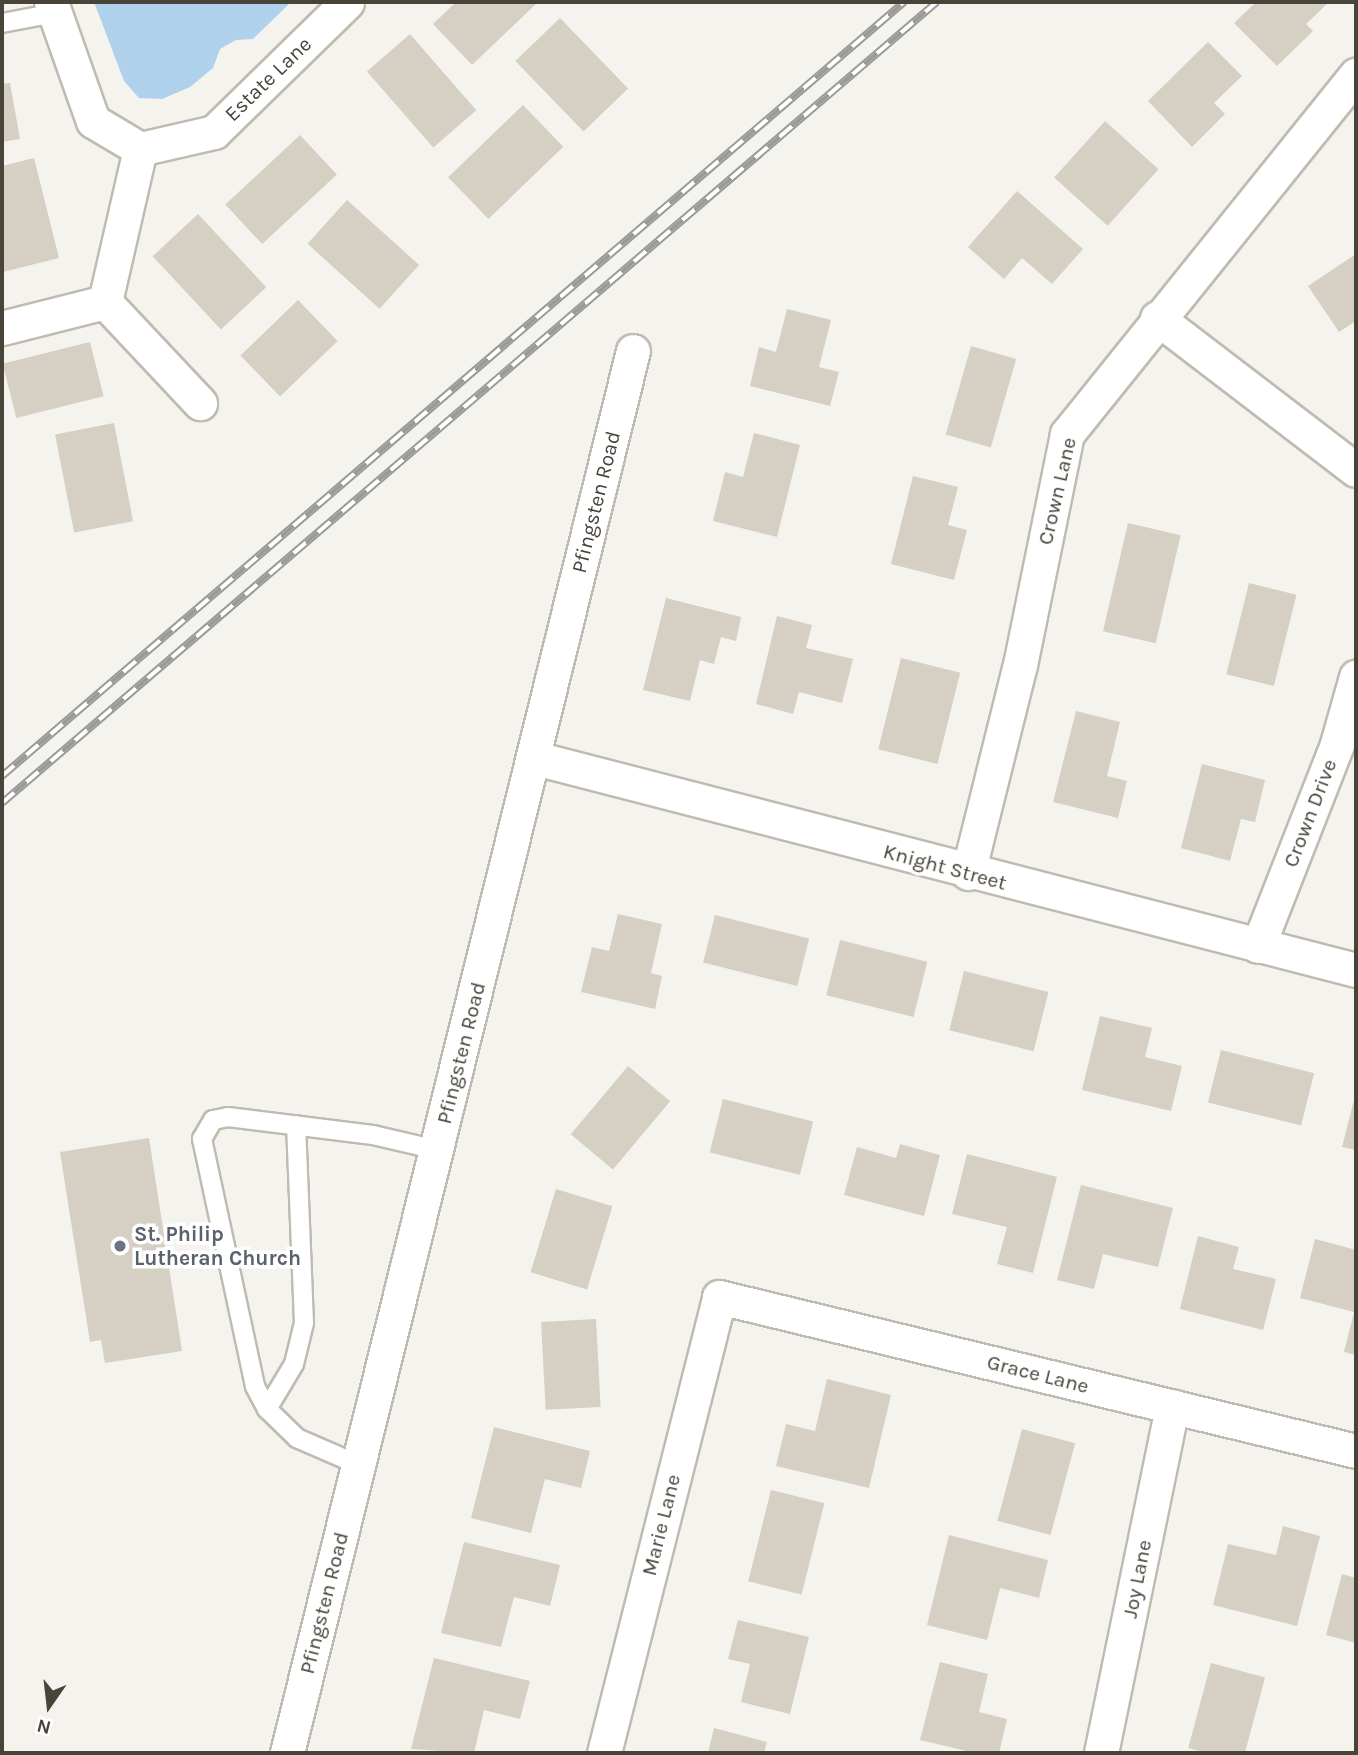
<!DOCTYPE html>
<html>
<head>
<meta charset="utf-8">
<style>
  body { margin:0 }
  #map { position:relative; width:1358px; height:1755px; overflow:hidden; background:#f5f3ed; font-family:Karla,sans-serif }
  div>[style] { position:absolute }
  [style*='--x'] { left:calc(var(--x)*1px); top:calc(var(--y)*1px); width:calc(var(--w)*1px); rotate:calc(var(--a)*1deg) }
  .water>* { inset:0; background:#afd1eb }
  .building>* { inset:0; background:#d6cfc3; transform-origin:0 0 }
  .roads { filter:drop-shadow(2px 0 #c0bbb0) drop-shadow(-2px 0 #c0bbb0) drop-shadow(0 2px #c0bbb0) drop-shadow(0 -2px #c0bbb0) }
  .service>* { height:18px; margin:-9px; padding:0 9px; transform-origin:9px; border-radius:9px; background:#fff }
  .minor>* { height:33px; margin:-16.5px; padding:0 16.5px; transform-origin:16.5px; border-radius:16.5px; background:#fff }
  .rail>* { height:8px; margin-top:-4px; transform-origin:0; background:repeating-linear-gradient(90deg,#fff 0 16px,#9a9a9a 0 32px); box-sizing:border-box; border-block:2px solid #9a9a9a }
  .dots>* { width:19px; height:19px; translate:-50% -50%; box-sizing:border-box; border:4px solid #fff; border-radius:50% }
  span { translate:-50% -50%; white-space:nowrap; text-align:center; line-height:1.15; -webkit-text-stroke:7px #fff; paint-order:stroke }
  .street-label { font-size:21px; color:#49443a }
  .worship-label { font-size:21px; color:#5b616d; font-weight:700 }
  .left { translate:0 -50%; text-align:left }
  .frame { position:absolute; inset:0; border:4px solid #49443a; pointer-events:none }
  .north { position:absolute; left:14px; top:1671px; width:70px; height:70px; -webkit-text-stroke:5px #fff; paint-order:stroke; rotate:194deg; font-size:19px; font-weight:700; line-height:28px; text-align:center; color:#49443a }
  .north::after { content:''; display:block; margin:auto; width:24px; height:32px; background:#49443a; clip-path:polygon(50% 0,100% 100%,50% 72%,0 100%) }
</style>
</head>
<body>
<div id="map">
  <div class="water">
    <div style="clip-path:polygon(94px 2px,291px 2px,253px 39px,236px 40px,220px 49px,213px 68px,190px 87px,162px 99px,139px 98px,124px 81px)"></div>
  </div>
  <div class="building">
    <div style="clip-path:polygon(456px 2px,538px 2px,472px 65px,433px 24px)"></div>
    <div style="clip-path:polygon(1256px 2px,1329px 2px,1306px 24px,1313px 31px,1277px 66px,1234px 23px)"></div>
    <div style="left:560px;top:18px;width:98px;height:62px;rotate:46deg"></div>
    <div style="left:410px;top:34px;width:101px;height:57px;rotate:49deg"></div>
    <div style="clip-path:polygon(1208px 42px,1242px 76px,1214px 103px,1225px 114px,1192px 147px,1148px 101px)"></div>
    <div style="clip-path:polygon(10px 83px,20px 139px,2px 142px,2px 84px)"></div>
    <div style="left:523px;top:105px;width:58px;height:104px;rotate:46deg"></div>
    <div style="left:1105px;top:121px;width:72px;height:76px;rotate:42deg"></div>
    <div style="left:300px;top:135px;width:54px;height:102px;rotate:47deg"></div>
    <div style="clip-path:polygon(34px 158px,59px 258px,3px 272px,2px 166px)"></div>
    <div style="clip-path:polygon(1017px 191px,1083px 249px,1052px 284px,1022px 258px,1004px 279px,968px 247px)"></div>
    <div style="left:347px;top:200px;width:97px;height:59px;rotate:42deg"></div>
    <div style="left:198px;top:214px;width:100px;height:62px;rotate:47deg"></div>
    <div style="clip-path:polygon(1356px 254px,1356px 321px,1339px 332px,1308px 286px)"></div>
    <div style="left:298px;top:300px;width:57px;height:80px;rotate:46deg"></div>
    <div style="clip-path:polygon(787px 309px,831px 320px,819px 367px,839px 372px,830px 406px,750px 386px,759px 347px,776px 352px)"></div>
    <div style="left:90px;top:342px;width:56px;height:90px;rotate:76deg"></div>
    <div style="left:971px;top:346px;width:47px;height:92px;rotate:16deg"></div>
    <div style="left:114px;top:423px;width:100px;height:60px;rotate:79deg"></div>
    <div style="clip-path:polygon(754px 433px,800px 445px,777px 537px,713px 521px,725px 472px,743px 477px)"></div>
    <div style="clip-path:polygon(913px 476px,958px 487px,948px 525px,967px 530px,954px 580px,891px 564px)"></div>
    <div style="left:1128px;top:523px;width:54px;height:111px;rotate:13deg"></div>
    <div style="left:1249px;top:583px;width:49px;height:94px;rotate:14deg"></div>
    <div style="clip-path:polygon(666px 598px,741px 617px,736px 641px,721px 637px,714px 664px,700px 660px,690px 701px,643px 690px)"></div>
    <div style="clip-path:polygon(777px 616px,812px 625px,806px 648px,853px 659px,842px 703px,799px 692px,793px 714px,756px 704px)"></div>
    <div style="left:901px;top:658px;width:61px;height:94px;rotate:14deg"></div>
    <div style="clip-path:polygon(1076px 711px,1120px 722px,1107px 776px,1127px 781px,1118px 818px,1053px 802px)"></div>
    <div style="clip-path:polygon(1202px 764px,1265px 780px,1255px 822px,1241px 819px,1230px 861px,1181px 848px)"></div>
    <div style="clip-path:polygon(618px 914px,662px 924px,651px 973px,662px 976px,655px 1009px,581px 992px,592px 947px,609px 951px)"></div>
    <div style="left:715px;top:915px;width:97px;height:49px;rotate:14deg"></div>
    <div style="left:840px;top:940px;width:90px;height:57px;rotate:14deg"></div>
    <div style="left:964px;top:971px;width:87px;height:61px;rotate:14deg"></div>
    <div style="clip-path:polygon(1100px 1016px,1152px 1028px,1145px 1057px,1182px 1066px,1171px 1111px,1082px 1090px)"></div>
    <div style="left:1221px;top:1050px;width:96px;height:54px;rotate:14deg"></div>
    <div style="left:628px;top:1066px;width:55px;height:89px;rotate:40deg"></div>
    <div style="clip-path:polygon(1355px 1096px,1356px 1096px,1356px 1150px,1342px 1147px)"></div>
    <div style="left:723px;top:1099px;width:93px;height:55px;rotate:14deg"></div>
    <div style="clip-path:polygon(149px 1138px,182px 1351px,105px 1363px,101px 1340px,90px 1342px,60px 1152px)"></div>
    <div style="clip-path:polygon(900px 1144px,940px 1155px,924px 1216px,844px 1195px,857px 1147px,896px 1158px)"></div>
    <div style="clip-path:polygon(967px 1154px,1057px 1177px,1033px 1273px,997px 1264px,1007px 1227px,952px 1214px)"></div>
    <div style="clip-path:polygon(1081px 1185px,1173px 1208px,1158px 1267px,1103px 1254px,1094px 1289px,1057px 1280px)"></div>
    <div style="left:556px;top:1189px;width:59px;height:87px;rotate:17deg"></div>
    <div style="clip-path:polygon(1198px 1236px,1239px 1247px,1233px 1269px,1276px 1279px,1263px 1330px,1180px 1309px)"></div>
    <div style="clip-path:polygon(1315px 1239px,1356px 1250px,1356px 1355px,1344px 1352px,1354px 1312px,1300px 1298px)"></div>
    <div style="left:596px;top:1319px;width:88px;height:55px;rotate:87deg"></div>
    <div style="clip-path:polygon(827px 1379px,891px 1395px,869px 1488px,776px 1466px,786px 1424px,815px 1431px)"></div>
    <div style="clip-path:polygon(494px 1427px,590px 1451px,581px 1488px,545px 1479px,531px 1533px,471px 1518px)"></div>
    <div style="left:1022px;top:1429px;width:55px;height:95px;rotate:15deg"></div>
    <div style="left:771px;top:1490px;width:55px;height:94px;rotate:14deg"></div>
    <div style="clip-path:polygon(1283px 1526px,1320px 1536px,1297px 1626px,1213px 1605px,1228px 1544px,1276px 1555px)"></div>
    <div style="clip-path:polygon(949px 1535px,1048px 1560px,1039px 1598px,1000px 1588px,987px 1640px,927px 1625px)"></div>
    <div style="clip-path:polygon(464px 1542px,560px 1565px,550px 1606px,514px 1597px,501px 1647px,441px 1633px)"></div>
    <div style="clip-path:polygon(1342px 1574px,1356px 1578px,1356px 1643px,1326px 1635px)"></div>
    <div style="clip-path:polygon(738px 1620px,809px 1637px,790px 1714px,741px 1702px,750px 1664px,728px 1659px)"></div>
    <div style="clip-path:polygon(434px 1658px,530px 1681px,520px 1719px,484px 1710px,474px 1753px,411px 1749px)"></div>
    <div style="clip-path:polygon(940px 1662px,988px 1674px,979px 1712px,1007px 1719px,999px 1753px,975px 1753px,920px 1740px)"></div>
    <div style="left:1211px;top:1663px;width:56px;height:88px;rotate:15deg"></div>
    <div style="clip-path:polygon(714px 1728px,767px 1742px,764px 1753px,708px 1753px)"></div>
  </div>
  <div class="roads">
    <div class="service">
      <div style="--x:2;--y:23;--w:54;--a:-10.7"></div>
      <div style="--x:267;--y:1409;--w:52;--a:-59"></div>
      <div style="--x:294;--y:1364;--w:42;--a:-76.3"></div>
      <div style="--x:304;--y:1323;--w:198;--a:-92.3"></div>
      <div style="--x:359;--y:1465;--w:68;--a:-156.5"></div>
      <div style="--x:297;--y:1438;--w:42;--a:-136"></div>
      <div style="--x:267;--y:1409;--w:26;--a:-118"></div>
      <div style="--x:255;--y:1386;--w:253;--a:-102.1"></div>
      <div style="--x:202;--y:1139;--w:22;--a:-60"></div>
      <div style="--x:213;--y:1120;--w:15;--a:-11"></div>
      <div style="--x:228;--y:1117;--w:146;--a:7.1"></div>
      <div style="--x:373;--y:1135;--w:66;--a:13.2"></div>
    </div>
    <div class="minor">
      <div style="--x:51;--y:2;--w:126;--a:70.6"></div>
      <div style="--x:93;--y:121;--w:55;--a:30.8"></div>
      <div style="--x:140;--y:149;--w:76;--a:-12.9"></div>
      <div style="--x:214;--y:132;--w:186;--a:-44.3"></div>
      <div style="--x:140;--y:149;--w:157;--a:102.9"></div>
      <div style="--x:105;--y:302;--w:139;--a:46.8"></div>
      <div style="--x:1157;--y:318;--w:250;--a:37.4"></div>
      <div style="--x:2;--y:328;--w:106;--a:-14.2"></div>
      <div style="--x:535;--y:758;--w:848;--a:14.48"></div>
      <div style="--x:968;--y:873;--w:214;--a:-76"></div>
      <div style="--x:1020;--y:665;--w:236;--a:-78.5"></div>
      <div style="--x:1067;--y:434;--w:461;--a:-51.2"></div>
      <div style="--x:1258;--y:946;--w:217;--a:-68.6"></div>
      <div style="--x:1337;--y:744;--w:70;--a:-74.2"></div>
      <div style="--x:287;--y:1753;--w:1444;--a:-76.14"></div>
      <div style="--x:604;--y:1753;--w:470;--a:-75.8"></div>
      <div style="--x:719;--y:1297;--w:655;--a:13.59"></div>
      <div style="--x:1101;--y:1753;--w:354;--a:-78.4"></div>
    </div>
  </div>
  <div class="rail">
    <div style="--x:2;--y:776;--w:1189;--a:-40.63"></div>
    <div style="--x:2;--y:803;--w:1231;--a:-40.59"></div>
  </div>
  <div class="dots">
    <div style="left:120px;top:1246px;background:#6b7280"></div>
  </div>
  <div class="street-label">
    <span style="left:268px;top:79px;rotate:-44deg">Estate Lane</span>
    <span style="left:1057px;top:491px;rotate:-77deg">Crown Lane</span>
    <span style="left:596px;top:502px;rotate:-76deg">Pfingsten Road</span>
    <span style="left:1310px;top:813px;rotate:-69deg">Crown Drive</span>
    <span style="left:945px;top:867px;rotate:15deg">Knight Street</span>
    <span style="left:461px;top:1053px;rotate:-76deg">Pfingsten Road</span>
    <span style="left:1038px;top:1374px;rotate:14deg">Grace Lane</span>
    <span style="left:661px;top:1525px;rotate:-76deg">Marie Lane</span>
    <span style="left:1137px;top:1579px;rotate:-79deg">Joy Lane</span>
    <span style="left:324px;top:1603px;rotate:-76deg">Pfingsten Road</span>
  </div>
  <div class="worship-label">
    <span class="left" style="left:134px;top:1246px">St. Philip<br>Lutheran Church</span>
  </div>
  <div class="frame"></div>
  <div class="north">N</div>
</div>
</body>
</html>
